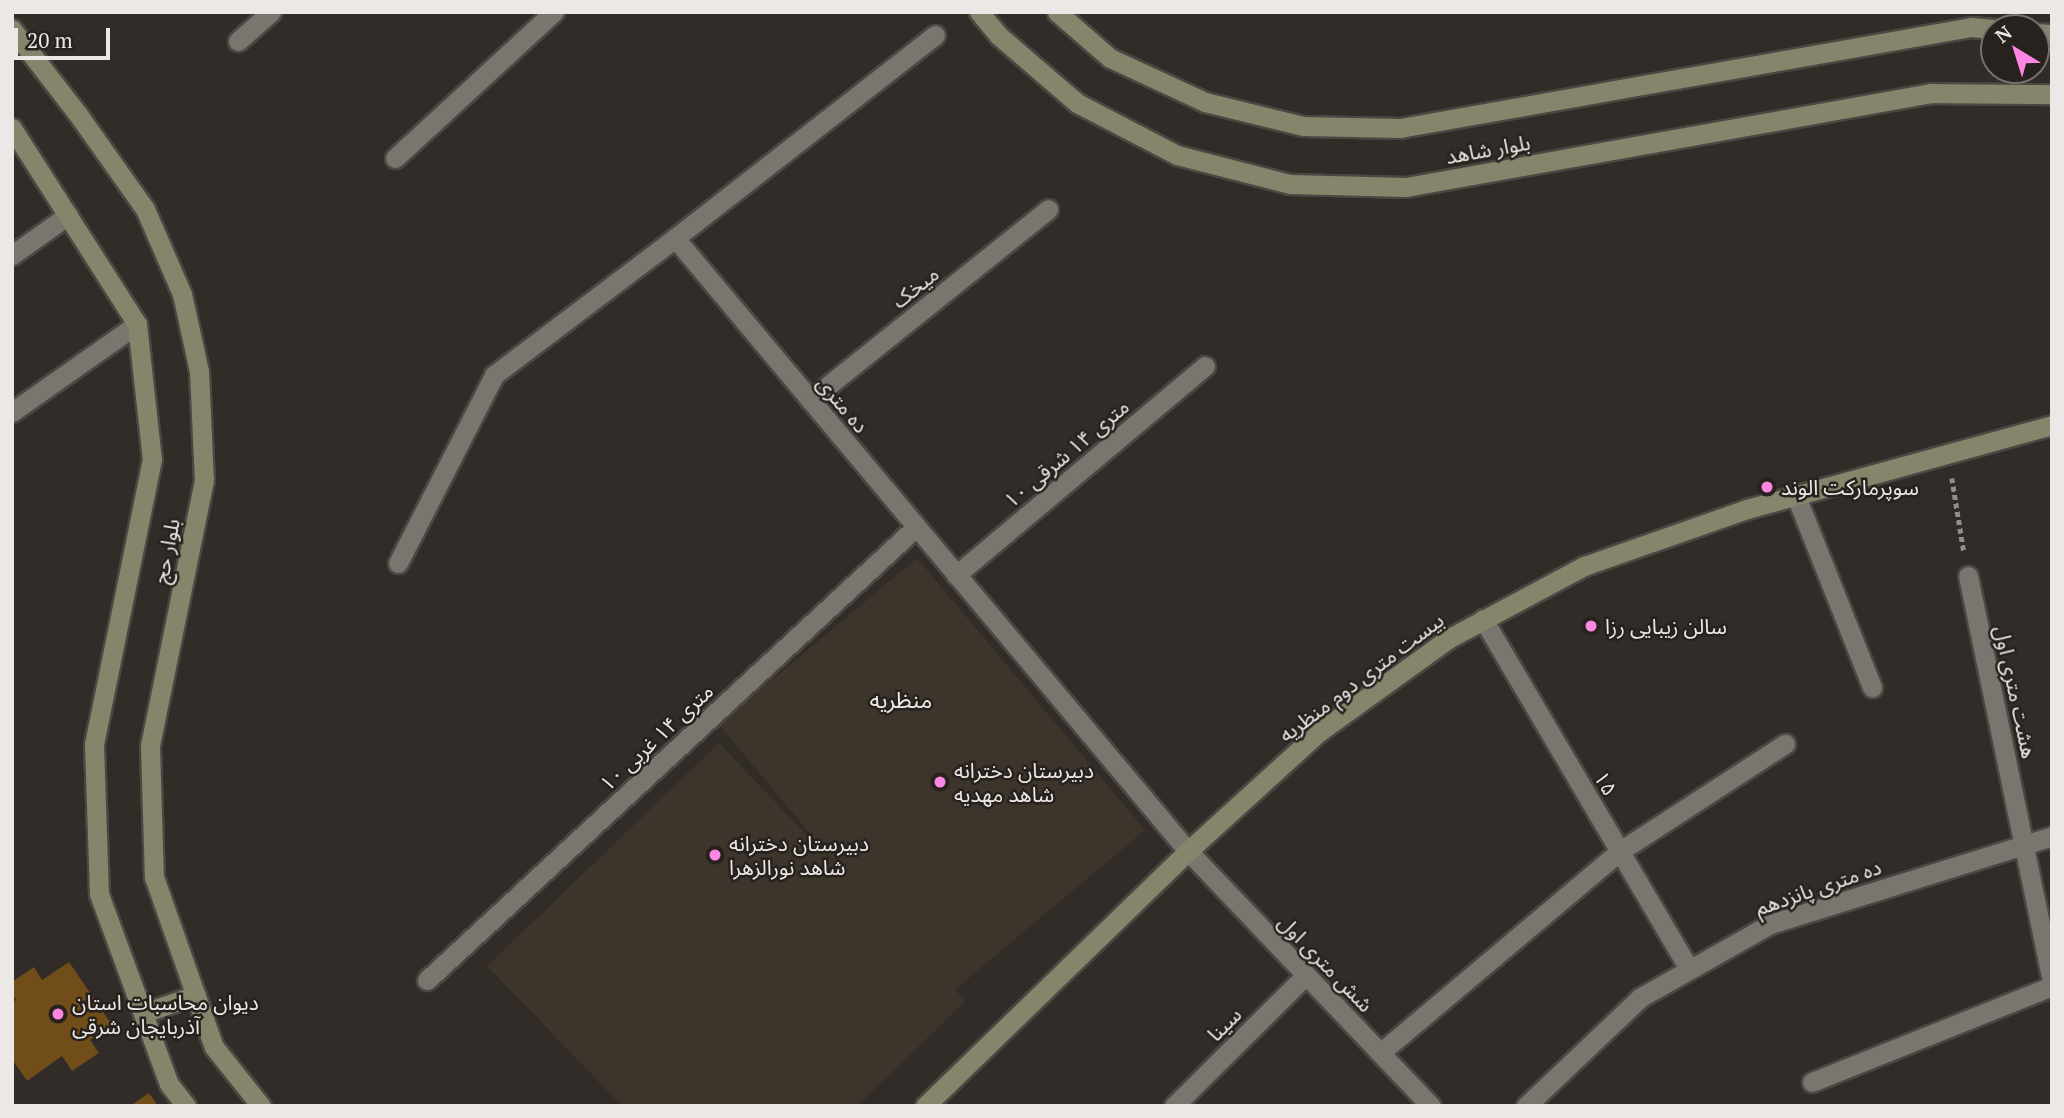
<!DOCTYPE html>
<html>
<head>
<meta charset="utf-8">
<style>
  body { margin:0 }
  #map { position:relative; width:2064px; height:1118px; overflow:hidden; background:#312c27; font-family:"PT Serif","Noto Sans Arabic",serif }
  div>[style] { position:absolute }
  [style*='--x'] { left:calc(var(--x)*1px); top:calc(var(--y)*1px); width:calc(var(--w)*1px); rotate:calc(var(--a)*1deg) }
  .built>* { inset:0; background:#3d342b; transform-origin:0 0 }
  .building>* { inset:0; background:#704d19 }
  .path>* { height:4.5px; margin-top:-2.25px; transform-origin:0; background:repeating-linear-gradient(90deg,#918d89 0 5px,transparent 0 8.5px) }
  .roads { filter:drop-shadow(2px 0 #4b4743) drop-shadow(-2px 0 #4b4743) drop-shadow(0 2px #4b4743) drop-shadow(0 -2px #4b4743) }
  .minor>* { height:19px; margin:-9.5px; padding:0 9.5px; transform-origin:9.5px; border-radius:9.5px; background:#7b756f }
  .secondary>* { height:19px; margin:-9.5px; padding:0 9.5px; transform-origin:9.5px; border-radius:9.5px; background:#86846a }
  .dots>* { width:19px; height:19px; translate:-50% -50%; box-sizing:border-box; border:4px solid #27221e; border-radius:50% }
  span { translate:-50% -50%; white-space:nowrap; text-align:center; line-height:1.15; -webkit-text-stroke:5px #27221e; paint-order:stroke }
  .street-label { font-size:21px; color:#ebe8e5 }
  .poi-label { font-size:21px; color:#ebe8e5 }
  .left { translate:0 -50%; text-align:left }
  .neighbourhood-label { font-size:23px; color:#ebe8e5 }
  .frame { position:absolute; inset:0; border:14px solid #ebe8e5; pointer-events:none }
  .north { position:absolute; left:1980px; top:14px; width:70px; height:70px; box-sizing:border-box; background:#27221e; border:2px solid #75716e; border-radius:50%; rotate:322deg; font-size:19px; font-weight:700; line-height:28px; text-align:center; color:#ebe8e5 }
  .north::after { content:''; display:block; margin:auto; width:24px; height:32px; background:#fd86e2; clip-path:polygon(50% 0,100% 100%,50% 72%,0 100%) }
  .scale { position:absolute; left:14px; top:28px; width:96px; height:32px; box-sizing:border-box; border:4px solid #ebe8e5; border-top:0; padding-left:9px; font-size:21px; line-height:24px; white-space:nowrap; color:#ebe8e5; -webkit-text-stroke:5px #27221e; paint-order:stroke }
</style>
</head>
<body>
<div id="map">
  <div class="built">
    <div style="left:917px;top:558px;width:355px;height:259px;rotate:50deg"></div>
    <div style="clip-path:polygon(719px 743px,966px 1001px,857px 1106px,622px 1106px,487px 966px)"></div>
  </div>
  <div class="building">
    <div style="clip-path:polygon(69px 962px,112px 1025px,90px 1040px,99px 1053px,72px 1071px,62px 1056px,27px 1081px,12px 1059px,12px 1002px,16px 1000px,12px 994px,12px 982px,34px 967px,42px 980px)"></div>
    <div style="clip-path:polygon(149px 1093px,158px 1106px,130px 1106px)"></div>
  </div>
  <div class="path">
    <div style="--x:1952;--y:478;--w:75;--a:80.8"></div>
  </div>
  <div class="roads">
    <div class="minor">
      <div style="--x:935;--y:35;--w:330;--a:142"></div>
      <div style="--x:675;--y:238;--w:799;--a:50.08"></div>
      <div style="--x:1188;--y:851;--w:352;--a:46.4"></div>
      <div style="--x:238;--y:41;--w:44;--a:-41.3"></div>
      <div style="--x:395;--y:158;--w:216;--a:-42.6"></div>
      <div style="--x:12;--y:255;--w:69;--a:-35.5"></div>
      <div style="--x:810;--y:400;--w:305;--a:-38.7"></div>
      <div style="--x:12;--y:412;--w:153;--a:-35.1"></div>
      <div style="--x:1796;--y:496;--w:206;--a:68.3"></div>
      <div style="--x:398;--y:563;--w:211;--a:-62.9"></div>
      <div style="--x:494;--y:375;--w:227;--a:-37.1"></div>
      <div style="--x:956;--y:575;--w:325;--a:-40"></div>
      <div style="--x:1968;--y:576;--w:415;--a:78.3"></div>
      <div style="--x:1483;--y:619;--w:406;--a:59.5"></div>
      <div style="--x:427;--y:980;--w:667;--a:-42.81"></div>
      <div style="--x:1380;--y:1053;--w:314;--a:-40.1"></div>
      <div style="--x:1620;--y:851;--w:197;--a:-33"></div>
      <div style="--x:1812;--y:1082;--w:258;--a:-21.8"></div>
      <div style="--x:1174;--y:1106;--w:186;--a:-44.8"></div>
      <div style="--x:1526;--y:1106;--w:158;--a:-43.5"></div>
      <div style="--x:1641;--y:997;--w:148;--a:-29.5"></div>
      <div style="--x:1770;--y:924;--w:295;--a:-17.3"></div>
    </div>
    <div class="secondary">
      <div style="--x:979;--y:12;--w:30;--a:50"></div>
      <div style="--x:998;--y:35;--w:104;--a:40.7"></div>
      <div style="--x:1077;--y:103;--w:113;--a:27.5"></div>
      <div style="--x:1177;--y:155;--w:117;--a:14.4"></div>
      <div style="--x:1290;--y:184;--w:116;--a:1.5"></div>
      <div style="--x:1406;--y:187;--w:533;--a:-10.15"></div>
      <div style="--x:1931;--y:93;--w:121;--a:0.5"></div>
      <div style="--x:1057;--y:12;--w:70;--a:41"></div>
      <div style="--x:1110;--y:58;--w:105;--a:24.9"></div>
      <div style="--x:1205;--y:102;--w:101;--a:13.8"></div>
      <div style="--x:1303;--y:126;--w:97;--a:1.2"></div>
      <div style="--x:1400;--y:128;--w:580;--a:-10.03"></div>
      <div style="--x:1971;--y:27;--w:23;--a:5"></div>
      <div style="--x:12;--y:29;--w:106;--a:52.3"></div>
      <div style="--x:77;--y:113;--w:118;--a:54.7"></div>
      <div style="--x:145;--y:209;--w:93;--a:66.5"></div>
      <div style="--x:182;--y:294;--w:79;--a:77.6"></div>
      <div style="--x:199;--y:371;--w:109;--a:87.4"></div>
      <div style="--x:204;--y:480;--w:271;--a:101.5"></div>
      <div style="--x:150;--y:746;--w:131;--a:88.3"></div>
      <div style="--x:154;--y:877;--w:180;--a:70.6"></div>
      <div style="--x:214;--y:1047;--w:75;--a:51.5"></div>
      <div style="--x:2036;--y:33;--w:16;--a:4"></div>
      <div style="--x:12;--y:128;--w:232;--a:57.5"></div>
      <div style="--x:137;--y:324;--w:136;--a:83.7"></div>
      <div style="--x:152;--y:459;--w:291;--a:101.5"></div>
      <div style="--x:94;--y:744;--w:150;--a:88.1"></div>
      <div style="--x:99;--y:894;--w:202;--a:69.8"></div>
      <div style="--x:169;--y:1084;--w:28;--a:52"></div>
      <div style="--x:143;--y:1013;--w:56;--a:-18.8"></div>
      <div style="--x:925;--y:1106;--w:366;--a:-44.1"></div>
      <div style="--x:1188;--y:851;--w:177;--a:-42.3"></div>
      <div style="--x:1319;--y:732;--w:159;--a:-35.8"></div>
      <div style="--x:1448;--y:639;--w:154;--a:-28.2"></div>
      <div style="--x:1584;--y:566;--w:173;--a:-19.3"></div>
      <div style="--x:1747;--y:509;--w:316;--a:-15.4"></div>
    </div>
  </div>
  <div class="dots">
    <div style="left:1767px;top:487px;background:#fd86e2"></div>
    <div style="left:1591px;top:626px;background:#fd86e2"></div>
    <div style="left:940px;top:782px;background:#fd86e2"></div>
    <div style="left:715px;top:855px;background:#fd86e2"></div>
    <div style="left:58px;top:1014px;background:#fd86e2"></div>
  </div>
  <div class="street-label">
    <span style="left:1488px;top:149px;rotate:-10deg">بلوار شاهد</span>
    <span style="left:915px;top:287px;rotate:-39deg">میخک</span>
    <span style="left:843px;top:404px;rotate:50deg">ده متری</span>
    <span style="left:1066px;top:453px;rotate:-40deg">۱۰ متری ۱۴ شرقی</span>
    <span style="left:166px;top:551px;rotate:-79deg">بلوار حج</span>
    <span style="left:1361px;top:677px;rotate:-37deg">بیست متری دوم منظریه</span>
    <span style="left:2016px;top:692px;rotate:78deg">هشت متری اول</span>
    <span style="left:656px;top:737px;rotate:-43deg">۱۰ متری ۱۴ غربی</span>
    <span style="left:1606px;top:783px;rotate:60deg">۱۵</span>
    <span style="left:1818px;top:887px;rotate:-19deg">ده متری پانزدهم</span>
    <span style="left:1326px;top:963px;rotate:46deg">شش متری اول</span>
    <span style="left:1224px;top:1024px;rotate:-45deg">سینا</span>
  </div>
  <div class="poi-label">
    <span class="left" style="left:1781px;top:487px">سوپرمارکت الوند</span>
    <span class="left" style="left:1605px;top:626px">سالن زیبایی رزا</span>
    <span class="left" style="left:954px;top:782px">دبیرستان دخترانه<br>شاهد مهدیه</span>
    <span class="left" style="left:729px;top:855px">دبیرستان دخترانه<br>شاهد نورالزهرا</span>
    <span class="left" style="left:72px;top:1014px">دیوان محاسبات استان<br>آذربایجان شرقی</span>
  </div>
  <div class="neighbourhood-label">
    <span style="left:901px;top:700px">منظریه</span>
  </div>
  <div class="frame"></div>
  <div class="north">N</div>
  <div class="scale">20 m</div>
</div>
</body>
</html>
